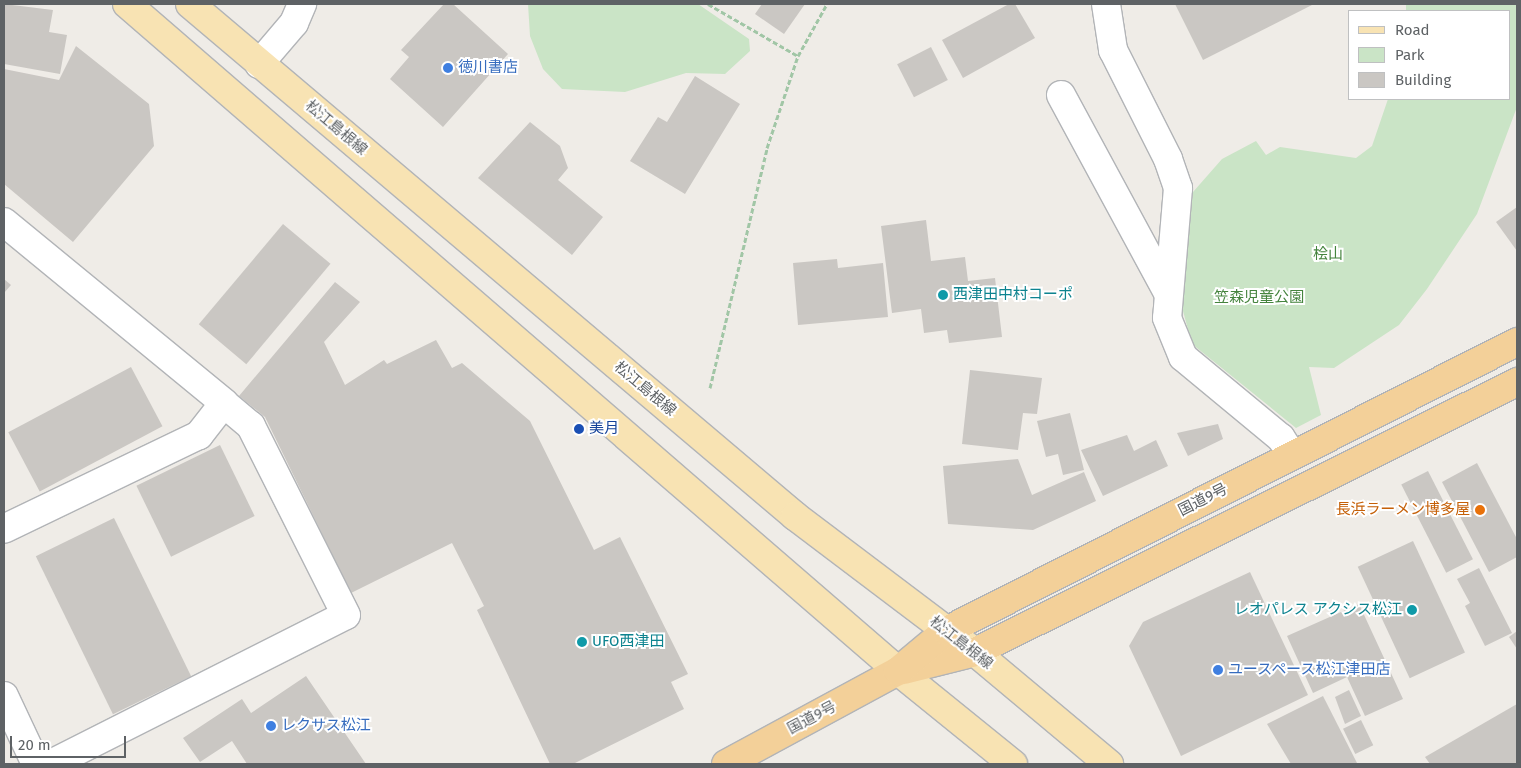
<!DOCTYPE html>
<html>
<head>
<meta charset="utf-8">
<style>
  body { margin:0 }
  #map { position:relative; width:1521px; height:768px; overflow:hidden; background:#efece7; font-family:"Fira Sans","Noto Sans JP",sans-serif }
  div>[style] { position:absolute }
  [style*='--x'] { left:calc(var(--x)*1px); top:calc(var(--y)*1px); width:calc(var(--w)*1px); rotate:calc(var(--a)*1deg) }
  .green>* { inset:0; background:#cae4c6 }
  .building>* { inset:0; background:#cac7c3; transform-origin:0 0 }
  .path>* { height:3px; margin-top:-1.5px; transform-origin:0; background:repeating-linear-gradient(90deg,#a1c6a6 0 5px,transparent 0 7.5px) }
  .roads { filter:drop-shadow(1px 0 #b2b4b7) drop-shadow(-1px 0 #b2b4b7) drop-shadow(0 1px #b2b4b7) drop-shadow(0 -1px #b2b4b7) }
  .minor>* { height:28px; margin:-14px; padding:0 14px; transform-origin:14px; border-radius:14px; background:#fff }
  .major>* { height:28px; margin:-14px; padding:0 14px; transform-origin:14px; border-radius:14px; background:#f8e3b3 }
  .highway>* { height:28px; margin:-14px; padding:0 14px; transform-origin:14px; border-radius:14px; background:#f3d099 }
  .dots>* { width:14px; height:14px; translate:-50% -50%; box-sizing:border-box; border:2px solid #fff; border-radius:50% }
  span { translate:-50% -50%; white-space:nowrap; text-align:center; line-height:1.15; -webkit-text-stroke:4px #fff; paint-order:stroke }
  .shop-label { font-size:15px; color:#366cbe }
  .left { translate:0 -50%; text-align:left }
  .street-label { font-size:15px; color:#5e6265 }
  .park-label { font-size:15px; color:#45843e }
  .culture-label { font-size:15px; color:#0d838f }
  .right { translate:-100% -50%; text-align:right }
  .transit-label { font-size:15px; color:#164399 }
  .food-label { font-size:15px; color:#c56008 }
  .frame { position:absolute; inset:0; border:5px solid #5e6265; pointer-events:none }
  .legend { position:absolute; left:1348px; top:10px; width:162px; height:90px; box-sizing:border-box; background:#fff; border:1px solid #bfc0c1; margin:0; padding:6px 9px; list-style:none; font-size:15px; color:#5e6265 }
  .legend li { display:flex; align-items:center; gap:10px; height:25px }
  .legend b { width:25px; border:1px solid #bfc0c1 }
  .scale { position:absolute; left:10px; top:736px; width:116px; height:22px; box-sizing:border-box; border:2px solid #5e6265; border-top:0; padding-left:6px; font-size:15px; line-height:18px; white-space:nowrap; color:#5e6265; -webkit-text-stroke:4px #fff; paint-order:stroke }
</style>
</head>
<body>
<div id="map">
  <div class="green">
    <div style="clip-path:polygon(528px 4px,698px 4px,749px 39px,750px 51px,725px 74px,686px 73px,625px 92px,562px 89px,543px 69px,530px 36px)"></div>
    <div style="clip-path:polygon(1406px 4px,1517px 4px,1517px 107px,1477px 214px,1427px 289px,1399px 325px,1334px 368px,1309px 367px,1321px 415px,1296px 428px,1192px 344px,1180px 300px,1193px 192px,1222px 159px,1256px 141px,1266px 155px,1280px 147px,1356px 158px,1372px 146px,1388px 99px,1510px 99px,1510px 11px,1406px 11px)"></div>
  </div>
  <div class="building">
    <div style="clip-path:polygon(4px 4px,53px 10px,49px 32px,67px 35px,60px 74px,4px 64px)"></div>
    <div style="clip-path:polygon(444px 4px,453px 4px,508px 54px,443px 127px,390px 79px,409px 57px,401px 50px)"></div>
    <div style="clip-path:polygon(762px 4px,805px 4px,784px 34px,755px 14px)"></div>
    <div style="clip-path:polygon(1009px 4px,1015px 4px,1035px 38px,963px 78px,942px 40px)"></div>
    <div style="clip-path:polygon(1175px 4px,1314px 4px,1203px 60px)"></div>
    <div style="clip-path:polygon(76px 46px,149px 104px,154px 146px,73px 242px,4px 184px,4px 69px,59px 80px)"></div>
    <div style="left:931px;top:47px;width:37px;height:38px;rotate:63deg"></div>
    <div style="clip-path:polygon(695px 76px,740px 104px,685px 194px,630px 161px,658px 117px,667px 122px)"></div>
    <div style="clip-path:polygon(530px 122px,560px 146px,568px 168px,558px 180px,603px 217px,572px 255px,478px 178px)"></div>
    <div style="clip-path:polygon(1517px 207px,1517px 251px,1496px 222px)"></div>
    <div style="clip-path:polygon(926px 220px,931px 261px,965px 257px,968px 281px,995px 278px,1002px 337px,949px 343px,947px 330px,924px 333px,921px 309px,892px 313px,881px 226px)"></div>
    <div style="left:283px;top:224px;width:62px;height:131px;rotate:40deg"></div>
    <div style="clip-path:polygon(837px 259px,838px 268px,883px 263px,888px 317px,798px 325px,793px 263px)"></div>
    <div style="clip-path:polygon(4px 279px,11px 285px,4px 293px)"></div>
    <div style="clip-path:polygon(335px 282px,360px 302px,324px 342px,345px 385px,384px 360px,387px 364px,436px 340px,452px 368px,462px 363px,530px 421px,594px 550px,620px 537px,688px 674px,671px 682px,684px 709px,573px 764px,550px 764px,477px 610px,484px 606px,452px 543px,351px 593px,265px 417px,239px 396px)"></div>
    <div style="left:131px;top:367px;width:67px;height:139px;rotate:62deg"></div>
    <div style="clip-path:polygon(970px 370px,1042px 378px,1037px 414px,1023px 413px,1018px 450px,962px 444px)"></div>
    <div style="clip-path:polygon(1070px 413px,1084px 470px,1063px 475px,1058px 454px,1046px 457px,1037px 421px)"></div>
    <div style="clip-path:polygon(1218px 424px,1223px 439px,1188px 456px,1177px 433px)"></div>
    <div style="clip-path:polygon(1127px 435px,1134px 451px,1156px 440px,1168px 466px,1103px 496px,1081px 450px)"></div>
    <div style="left:220px;top:445px;width:79px;height:93px;rotate:64deg"></div>
    <div style="clip-path:polygon(1018px 459px,1032px 495px,1084px 472px,1096px 501px,1033px 530px,948px 524px,943px 466px)"></div>
    <div style="clip-path:polygon(1477px 463px,1517px 539px,1517px 557px,1489px 572px,1442px 482px)"></div>
    <div style="left:1428px;top:471px;width:99px;height:30px;rotate:63deg"></div>
    <div style="left:114px;top:518px;width:176px;height:87px;rotate:64deg"></div>
    <div style="left:1413px;top:541px;width:123px;height:61px;rotate:65deg"></div>
    <div style="clip-path:polygon(1479px 568px,1512px 633px,1485px 646px,1465px 606px,1470px 603px,1457px 579px)"></div>
    <div style="clip-path:polygon(1250px 572px,1308px 695px,1181px 756px,1129px 646px,1143px 622px)"></div>
    <div style="clip-path:polygon(1359px 604px,1403px 699px,1365px 716px,1347px 677px,1313px 693px,1287px 636px)"></div>
    <div style="clip-path:polygon(1517px 631px,1517px 649px,1509px 637px)"></div>
    <div style="clip-path:polygon(306px 676px,366px 764px,247px 764px,232px 741px,200px 762px,183px 738px,242px 699px,251px 713px)"></div>
    <div style="clip-path:polygon(1349px 690px,1361px 716px,1345px 724px,1335px 697px)"></div>
    <div style="clip-path:polygon(1323px 696px,1357px 763px,1291px 764px,1267px 724px)"></div>
    <div style="clip-path:polygon(1517px 704px,1517px 764px,1430px 764px,1425px 757px)"></div>
    <div style="left:1361px;top:720px;width:28px;height:20px;rotate:64deg"></div>
  </div>
  <div class="path">
    <div style="--x:708;--y:4;--w:104;--a:30"></div>
    <div style="--x:710;--y:388;--w:247;--a:-76.6"></div>
    <div style="--x:767;--y:148;--w:97;--a:-71.4"></div>
    <div style="--x:798;--y:56;--w:60;--a:-60.9"></div>
  </div>
  <div class="roads">
    <div class="minor">
      <div style="--x:1106;--y:4;--w:47;--a:81.3"></div>
      <div style="--x:1113;--y:50;--w:122;--a:63.2"></div>
      <div style="--x:1168;--y:159;--w:31;--a:71"></div>
      <div style="--x:1178;--y:188;--w:130;--a:94.8"></div>
      <div style="--x:1167;--y:318;--w:42;--a:67.7"></div>
      <div style="--x:1183;--y:357;--w:127;--a:39.6"></div>
      <div style="--x:1281;--y:438;--w:20;--a:57"></div>
      <div style="--x:259;--y:64;--w:54;--a:-49.5"></div>
      <div style="--x:294;--y:23;--w:21;--a:-67"></div>
      <div style="--x:1061;--y:95;--w:225;--a:61.6"></div>
      <div style="--x:4;--y:222;--w:285;--a:39.4"></div>
      <div style="--x:224;--y:403;--w:41;--a:128"></div>
      <div style="--x:199;--y:435;--w:216;--a:154.3"></div>
      <div style="--x:4;--y:696;--w:75;--a:64.8"></div>
      <div style="--x:51;--y:764;--w:330;--a:-26.8"></div>
      <div style="--x:346;--y:615;--w:212;--a:-116.7"></div>
      <div style="--x:251;--y:426;--w:35;--a:-140"></div>
    </div>
    <div class="major">
      <div style="--x:127;--y:4;--w:1019;--a:40.86"></div>
      <div style="--x:898;--y:671;--w:148;--a:39"></div>
      <div style="--x:190;--y:4;--w:793;--a:40.24"></div>
      <div style="--x:795;--y:516;--w:226;--a:37.1"></div>
      <div style="--x:975;--y:652;--w:175;--a:39.9"></div>
    </div>
    <div class="highway">
      <div style="--x:904;--y:670;--w:73;--a:-14.2"></div>
      <div style="--x:975;--y:652;--w:606;--a:-26.48"></div>
      <div style="--x:726;--y:764;--w:196;--a:-28.4"></div>
      <div style="--x:898;--y:671;--w:62;--a:-39.8"></div>
      <div style="--x:946;--y:631;--w:640;--a:-26.85"></div>
    </div>
  </div>
  <div class="dots">
    <div style="left:448px;top:68px;background:#3f7fe0"></div>
    <div style="left:943px;top:295px;background:#0f9aa8"></div>
    <div style="left:579px;top:429px;background:#1a4fb4"></div>
    <div style="left:1480px;top:510px;background:#e8710a"></div>
    <div style="left:1412px;top:610px;background:#0f9aa8"></div>
    <div style="left:582px;top:642px;background:#0f9aa8"></div>
    <div style="left:1218px;top:670px;background:#3f7fe0"></div>
    <div style="left:271px;top:726px;background:#3f7fe0"></div>
  </div>
  <div class="shop-label">
    <span class="left" style="left:458px;top:68px">徳川書店</span>
    <span class="left" style="left:1228px;top:670px">ユースペース松江津田店</span>
    <span class="left" style="left:281px;top:726px">レクサス松江</span>
  </div>
  <div class="street-label">
    <span style="left:336px;top:128px;rotate:40deg">松江島根線</span>
    <span style="left:645px;top:389px;rotate:40deg">松江島根線</span>
    <span style="left:1203px;top:500px;rotate:-27deg">国道9号</span>
    <span style="left:961px;top:643px;rotate:38deg">松江島根線</span>
    <span style="left:812px;top:718px;rotate:-28deg">国道9号</span>
  </div>
  <div class="park-label">
    <span style="left:1328px;top:255px">桧山</span>
    <span style="left:1259px;top:298px">笠森児童公園</span>
  </div>
  <div class="culture-label">
    <span class="left" style="left:953px;top:295px">西津田中村コーポ</span>
    <span class="right" style="left:1402px;top:610px">レオパレス アクシス松江</span>
    <span class="left" style="left:592px;top:642px">UFO西津田</span>
  </div>
  <div class="transit-label">
    <span class="left" style="left:589px;top:429px">美月</span>
  </div>
  <div class="food-label">
    <span class="right" style="left:1470px;top:510px">長浜ラーメン博多屋</span>
  </div>
  <div class="frame"></div>
  <ul class="legend">
  <li><b style="height:6px;background:#f8e3b3"></b>Road</li>
  <li><b style="height:14px;background:#cae4c6"></b>Park</li>
  <li><b style="height:14px;background:#cac7c3"></b>Building</li>
  </ul>
  <div class="scale">20 m</div>
</div>
</body>
</html>
